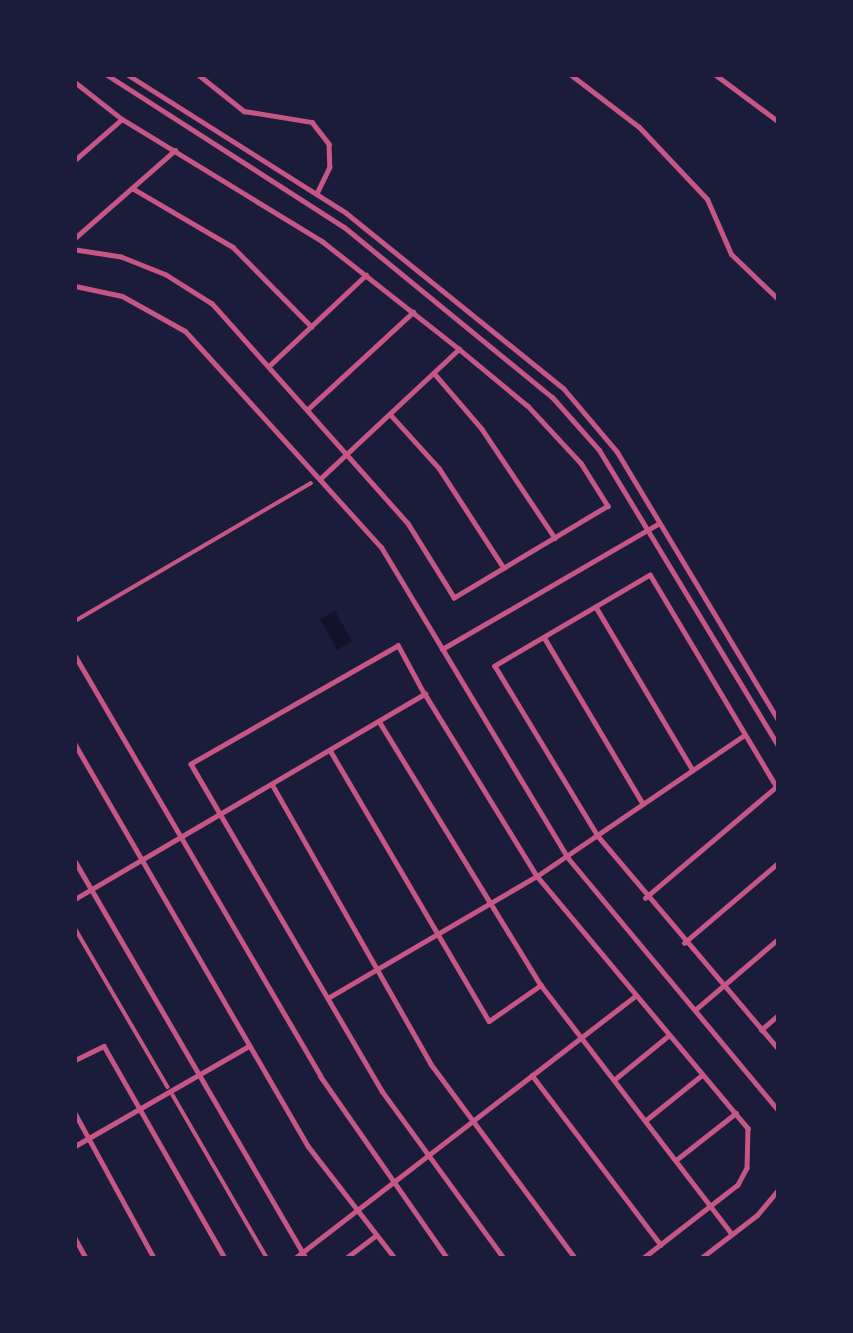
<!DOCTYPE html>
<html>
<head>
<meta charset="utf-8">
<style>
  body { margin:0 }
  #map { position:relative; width:853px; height:1333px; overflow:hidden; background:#1b1b3a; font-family:"PT Sans Narrow",sans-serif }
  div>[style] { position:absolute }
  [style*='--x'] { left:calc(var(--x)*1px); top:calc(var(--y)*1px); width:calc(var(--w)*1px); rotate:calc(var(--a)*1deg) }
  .water>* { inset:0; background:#12122b; transform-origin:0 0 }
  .pedestrian>* { height:3.5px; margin:-1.75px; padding:0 1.75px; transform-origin:1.75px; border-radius:1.75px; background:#c65784 }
  .minor>* { height:4.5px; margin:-2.25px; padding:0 2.25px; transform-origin:2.25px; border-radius:2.25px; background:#c65784 }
  .tertiary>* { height:5px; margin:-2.5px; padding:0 2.5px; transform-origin:2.5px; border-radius:2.5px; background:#c65784 }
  span { translate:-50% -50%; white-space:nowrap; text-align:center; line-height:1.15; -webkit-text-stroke:5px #1b1b3a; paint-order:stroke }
  .frame { position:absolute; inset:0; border:77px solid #1b1b3a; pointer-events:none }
</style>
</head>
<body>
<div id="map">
  <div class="water">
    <div style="left:335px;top:611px;width:35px;height:17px;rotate:61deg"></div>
  </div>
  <div class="pedestrian">
    <div style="--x:75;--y:621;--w:273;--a:-30.3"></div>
    <div style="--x:75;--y:928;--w:184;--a:59.7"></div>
    <div style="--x:173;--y:1095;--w:188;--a:60"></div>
  </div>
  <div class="minor">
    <div style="--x:199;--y:75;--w:58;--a:38.7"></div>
    <div style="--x:244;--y:111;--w:69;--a:9.2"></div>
    <div style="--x:312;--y:122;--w:28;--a:52"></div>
    <div style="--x:329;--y:144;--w:23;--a:88"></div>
    <div style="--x:330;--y:167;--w:30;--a:116"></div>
    <div style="--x:716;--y:75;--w:77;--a:36.6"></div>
    <div style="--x:75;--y:82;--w:60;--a:38.2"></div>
    <div style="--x:122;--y:119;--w:234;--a:31.4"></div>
    <div style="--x:322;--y:241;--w:174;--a:38.2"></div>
    <div style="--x:459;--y:349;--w:89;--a:39.6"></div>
    <div style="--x:528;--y:406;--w:78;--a:47.1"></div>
    <div style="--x:581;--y:463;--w:51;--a:57.9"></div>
    <div style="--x:608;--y:506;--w:179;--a:149.1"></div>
    <div style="--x:454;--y:598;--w:87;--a:-121.9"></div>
    <div style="--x:408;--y:524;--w:295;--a:-131.7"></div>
    <div style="--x:212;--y:304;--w:54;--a:-147.8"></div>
    <div style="--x:166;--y:275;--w:48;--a:-158.2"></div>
    <div style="--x:121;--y:257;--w:47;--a:-171.3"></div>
    <div style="--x:75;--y:160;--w:62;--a:-41.1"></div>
    <div style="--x:132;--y:188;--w:117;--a:30.3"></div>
    <div style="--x:233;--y:247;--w:112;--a:45.4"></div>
    <div style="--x:75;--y:238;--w:133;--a:-41.3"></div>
    <div style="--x:269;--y:366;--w:133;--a:-43.2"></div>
    <div style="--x:434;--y:373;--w:74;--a:49.4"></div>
    <div style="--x:482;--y:429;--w:131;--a:56.2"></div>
    <div style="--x:308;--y:409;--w:143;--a:-42.7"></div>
    <div style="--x:390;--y:414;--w:73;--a:47.8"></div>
    <div style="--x:439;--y:468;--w:119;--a:57"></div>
    <div style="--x:321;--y:478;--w:189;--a:-43.1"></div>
    <div style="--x:596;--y:607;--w:188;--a:59.3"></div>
    <div style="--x:544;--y:637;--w:194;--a:59.3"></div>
    <div style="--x:424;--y:694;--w:55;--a:-118.4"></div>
    <div style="--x:398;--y:646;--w:238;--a:150.3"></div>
    <div style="--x:191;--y:764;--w:379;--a:59.7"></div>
    <div style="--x:382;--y:1091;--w:207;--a:53.9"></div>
    <div style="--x:379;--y:721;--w:310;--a:58.5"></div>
    <div style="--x:541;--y:985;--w:314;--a:52.5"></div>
    <div style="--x:75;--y:744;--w:465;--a:59.9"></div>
    <div style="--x:308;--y:1146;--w:142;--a:52.2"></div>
    <div style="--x:330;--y:750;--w:314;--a:59.6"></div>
    <div style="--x:489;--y:1021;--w:63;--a:-34.7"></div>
    <div style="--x:272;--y:784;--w:322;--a:60.4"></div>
    <div style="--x:431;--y:1064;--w:242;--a:53.4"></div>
    <div style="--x:778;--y:790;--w:250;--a:-120.8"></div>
    <div style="--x:650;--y:575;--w:180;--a:149.6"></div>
    <div style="--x:495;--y:666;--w:199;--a:58.8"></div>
    <div style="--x:598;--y:836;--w:278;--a:49.7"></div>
    <div style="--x:75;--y:861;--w:459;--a:59.8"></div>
    <div style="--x:645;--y:898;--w:172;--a:-40.3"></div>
    <div style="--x:75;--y:899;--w:406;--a:-30.4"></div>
    <div style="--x:425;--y:694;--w:214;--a:58.4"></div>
    <div style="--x:537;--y:876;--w:329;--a:50.1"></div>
    <div style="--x:748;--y:1128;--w:40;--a:91.4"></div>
    <div style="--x:747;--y:1168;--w:19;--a:118"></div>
    <div style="--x:738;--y:1185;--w:119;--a:142.2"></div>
    <div style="--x:684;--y:943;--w:123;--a:-40.4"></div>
    <div style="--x:328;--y:998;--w:242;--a:-30.3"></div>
    <div style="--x:537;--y:876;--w:249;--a:-34.2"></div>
    <div style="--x:695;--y:1010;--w:109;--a:-40.5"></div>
    <div style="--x:761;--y:1030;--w:23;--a:-41"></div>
    <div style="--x:75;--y:1060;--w:32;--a:-26"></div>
    <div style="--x:104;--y:1046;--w:244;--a:60.3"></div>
    <div style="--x:532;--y:1075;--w:213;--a:52.8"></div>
    <div style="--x:615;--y:1079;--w:68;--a:-39.1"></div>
    <div style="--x:75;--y:1113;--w:165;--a:61.4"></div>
    <div style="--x:646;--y:1120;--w:72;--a:-38.8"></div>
    <div style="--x:75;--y:1146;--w:201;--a:-29.9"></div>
    <div style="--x:676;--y:1160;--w:76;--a:-38.1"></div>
    <div style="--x:75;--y:1238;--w:23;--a:61"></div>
    <div style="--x:295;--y:1258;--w:428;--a:-37.6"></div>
    <div style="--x:346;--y:1258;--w:38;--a:-37"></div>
  </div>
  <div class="tertiary">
    <div style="--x:107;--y:75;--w:282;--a:32.7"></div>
    <div style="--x:344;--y:227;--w:269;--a:39.3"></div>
    <div style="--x:552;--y:397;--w:71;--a:48.4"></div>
    <div style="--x:599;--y:450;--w:346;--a:58.8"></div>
    <div style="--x:128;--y:75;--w:258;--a:32.3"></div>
    <div style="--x:346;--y:213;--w:279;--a:38.9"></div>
    <div style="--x:563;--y:388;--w:84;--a:49.8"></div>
    <div style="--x:617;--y:452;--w:313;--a:59"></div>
    <div style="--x:571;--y:75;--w:86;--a:37.4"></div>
    <div style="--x:639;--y:127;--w:99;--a:46.6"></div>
    <div style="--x:707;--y:199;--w:60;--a:66.4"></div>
    <div style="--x:731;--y:254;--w:65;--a:43.8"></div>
    <div style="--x:75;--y:286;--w:48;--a:12"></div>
    <div style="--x:122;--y:296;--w:72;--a:29.1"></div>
    <div style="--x:185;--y:331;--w:292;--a:47.8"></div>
    <div style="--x:381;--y:547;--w:362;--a:59"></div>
    <div style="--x:567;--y:857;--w:329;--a:50.2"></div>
    <div style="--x:442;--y:649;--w:251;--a:-30.1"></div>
    <div style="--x:75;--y:656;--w:486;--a:59.7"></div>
    <div style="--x:320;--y:1076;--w:222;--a:55.1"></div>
    <div style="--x:701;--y:1258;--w:71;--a:-37.5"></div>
    <div style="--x:757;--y:1215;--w:33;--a:-50"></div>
  </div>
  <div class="frame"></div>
</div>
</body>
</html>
